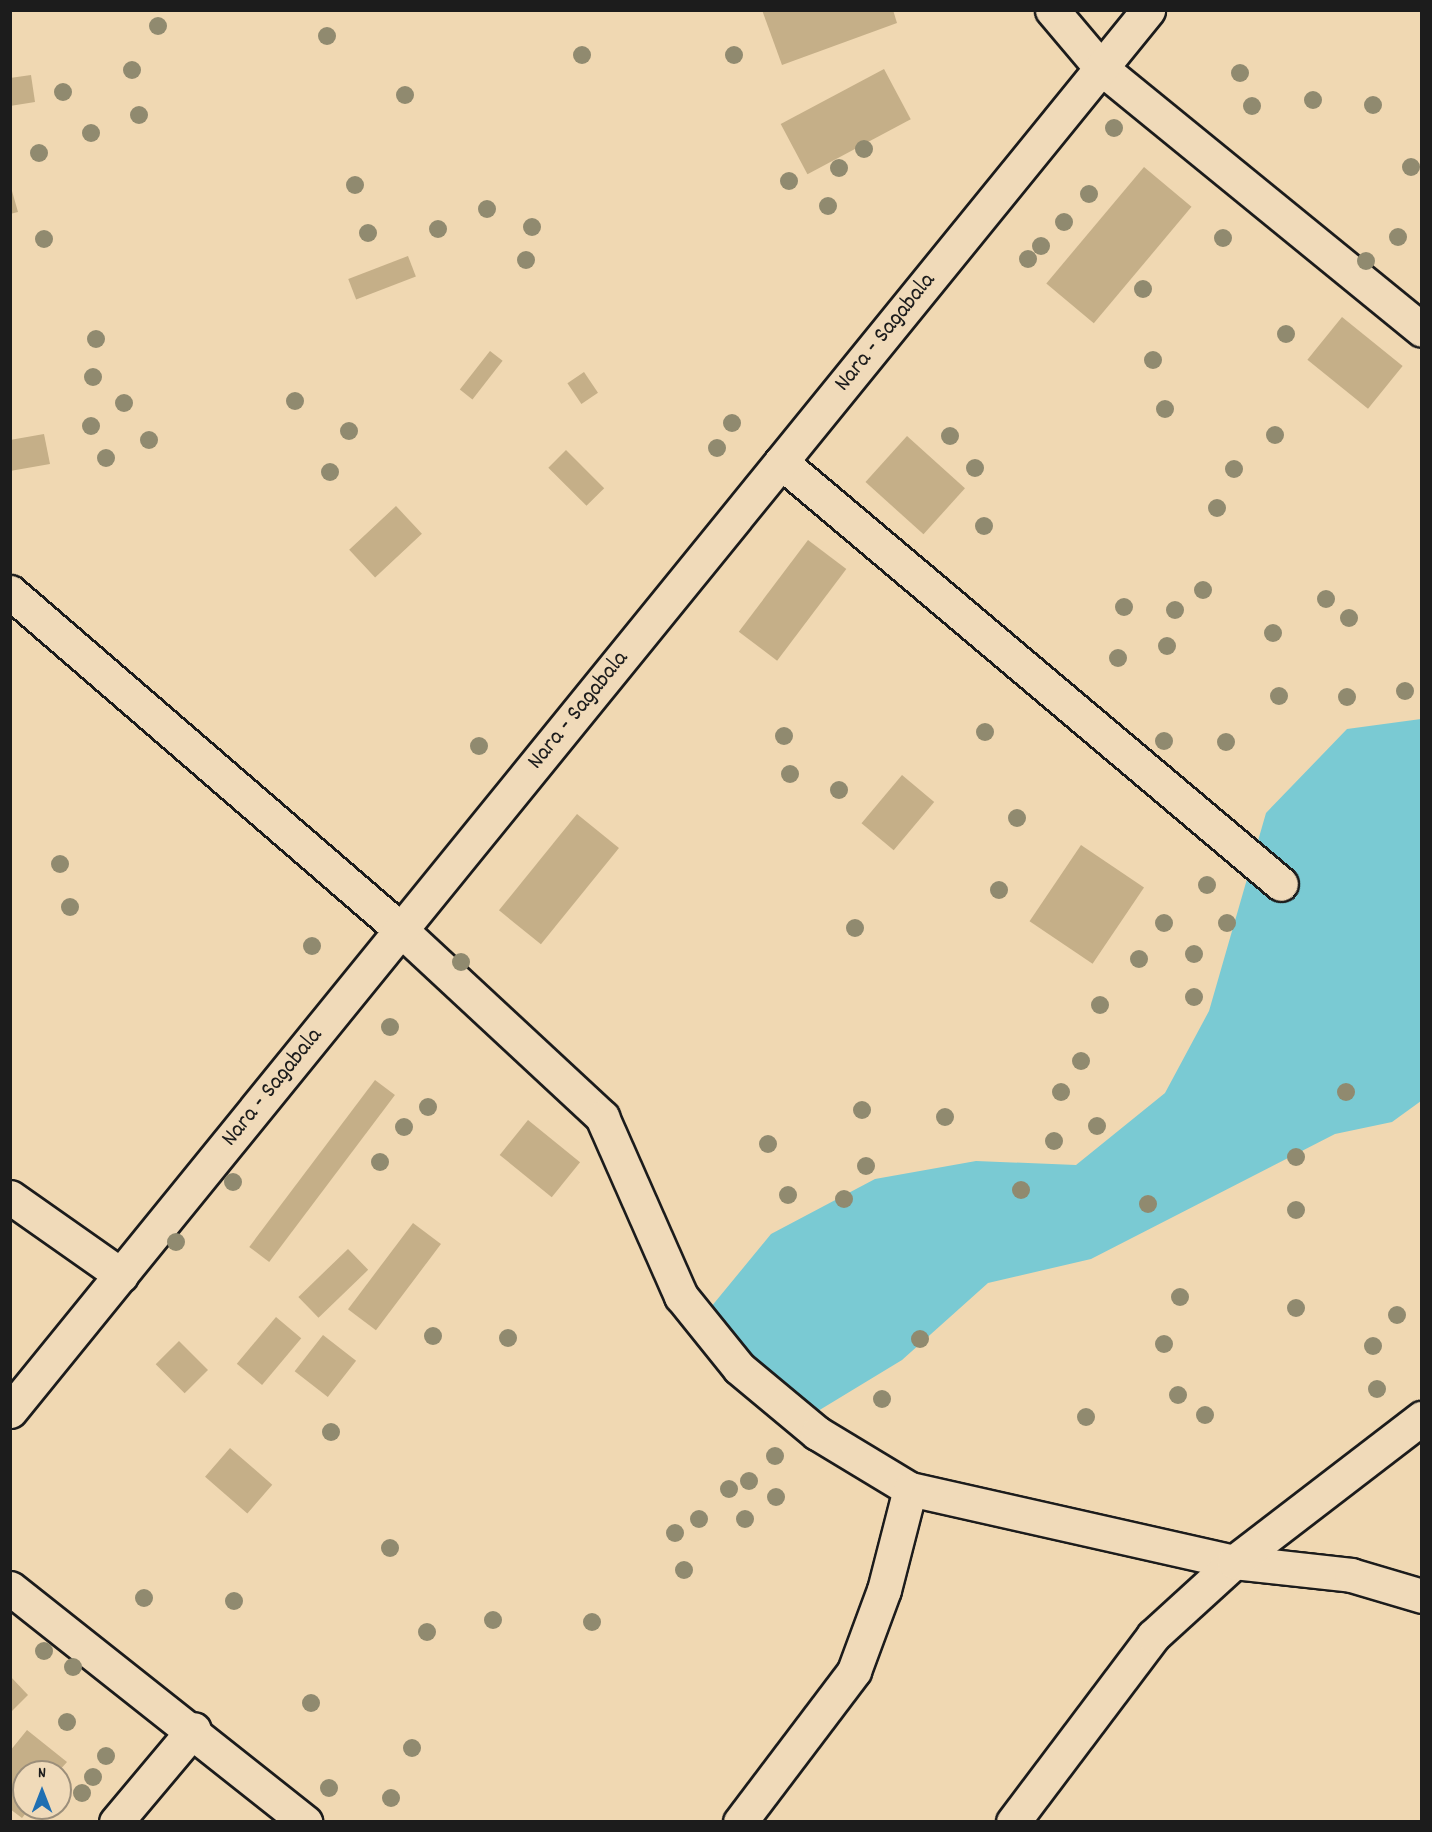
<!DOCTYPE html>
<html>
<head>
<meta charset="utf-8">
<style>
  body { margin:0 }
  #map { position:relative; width:1432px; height:1832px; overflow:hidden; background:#f0d8b2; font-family:Dekko,sans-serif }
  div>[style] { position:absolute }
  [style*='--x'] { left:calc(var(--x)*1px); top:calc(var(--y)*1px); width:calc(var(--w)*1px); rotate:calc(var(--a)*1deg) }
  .water>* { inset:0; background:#7acad3 }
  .building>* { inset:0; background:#c5af88; transform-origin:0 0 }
  .roads { filter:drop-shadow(2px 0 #1c1c1c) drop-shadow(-2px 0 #1c1c1c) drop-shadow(0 2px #1c1c1c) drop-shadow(0 -2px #1c1c1c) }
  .minor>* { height:33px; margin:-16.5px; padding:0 16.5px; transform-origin:16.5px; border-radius:16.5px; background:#f0dab9 }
  .primary>* { height:33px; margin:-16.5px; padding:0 16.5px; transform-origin:16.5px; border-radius:16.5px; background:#f0dab9 }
  .trees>* { width:18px; height:18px; margin:-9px; border-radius:50%; background:#908a6f }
  span { translate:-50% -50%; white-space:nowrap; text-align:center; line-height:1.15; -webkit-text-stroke:4.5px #f0dab9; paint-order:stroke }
  .street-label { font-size:24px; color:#1c1c1c }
  .frame { position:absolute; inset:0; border:12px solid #1c1c1c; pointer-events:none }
  .north { position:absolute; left:12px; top:1760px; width:60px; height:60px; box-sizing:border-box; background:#f0dab9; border:2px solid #9b8e7a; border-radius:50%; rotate:0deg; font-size:16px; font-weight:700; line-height:24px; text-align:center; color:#1c1c1c }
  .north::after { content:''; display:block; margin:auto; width:21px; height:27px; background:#1f6fb2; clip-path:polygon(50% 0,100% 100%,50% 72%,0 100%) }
</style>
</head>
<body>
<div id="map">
  <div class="water">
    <div style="clip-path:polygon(1421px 719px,1421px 1101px,1392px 1122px,1335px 1134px,1091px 1259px,988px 1283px,902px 1360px,813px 1414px,741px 1350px,711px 1307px,771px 1234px,875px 1179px,976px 1161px,1076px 1165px,1165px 1093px,1209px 1011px,1266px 813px,1347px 729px)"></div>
  </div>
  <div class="building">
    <div style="clip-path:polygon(762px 10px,893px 10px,897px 23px,782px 65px)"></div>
    <div style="left:884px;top:69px;width:57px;height:117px;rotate:62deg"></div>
    <div style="clip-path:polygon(31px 75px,35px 102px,10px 106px,10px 78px)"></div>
    <div style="left:1144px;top:167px;width:62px;height:152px;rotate:40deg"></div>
    <div style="clip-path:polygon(10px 184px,18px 212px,10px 214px)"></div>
    <div style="left:408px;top:256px;width:22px;height:64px;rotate:69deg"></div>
    <div style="left:1342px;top:317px;width:78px;height:55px;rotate:39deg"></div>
    <div style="left:490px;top:351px;width:16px;height:49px;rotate:38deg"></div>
    <div style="left:584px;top:372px;width:25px;height:20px;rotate:56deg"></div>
    <div style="clip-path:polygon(44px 434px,50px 464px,10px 471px,10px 440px)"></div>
    <div style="left:907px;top:436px;width:78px;height:62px;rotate:42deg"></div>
    <div style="left:566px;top:450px;width:54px;height:25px;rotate:45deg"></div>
    <div style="left:396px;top:506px;width:38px;height:64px;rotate:47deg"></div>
    <div style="left:808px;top:540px;width:48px;height:115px;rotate:37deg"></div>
    <div style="left:902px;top:775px;width:42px;height:63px;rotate:40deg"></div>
    <div style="left:577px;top:814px;width:54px;height:124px;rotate:39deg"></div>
    <div style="left:1081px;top:845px;width:76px;height:92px;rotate:34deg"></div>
    <div style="left:375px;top:1080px;width:25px;height:209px;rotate:37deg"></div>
    <div style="left:528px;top:1120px;width:67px;height:45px;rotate:39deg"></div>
    <div style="left:413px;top:1223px;width:35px;height:108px;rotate:37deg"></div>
    <div style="left:348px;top:1249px;width:29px;height:69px;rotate:46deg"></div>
    <div style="left:276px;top:1317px;width:33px;height:61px;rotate:40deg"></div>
    <div style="left:323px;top:1335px;width:42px;height:46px;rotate:38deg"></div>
    <div style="left:179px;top:1341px;width:41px;height:33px;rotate:45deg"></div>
    <div style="left:230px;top:1448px;width:56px;height:38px;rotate:41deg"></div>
    <div style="clip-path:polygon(10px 1676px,28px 1695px,10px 1713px)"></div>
    <div style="clip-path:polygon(27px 1730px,67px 1762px,58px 1772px,24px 1772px,24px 1808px,30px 1808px,22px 1818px,10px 1809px,10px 1751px)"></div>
  </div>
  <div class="roads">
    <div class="minor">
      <div style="--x:1052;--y:10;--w:76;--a:49.8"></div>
      <div style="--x:1101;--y:68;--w:414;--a:39.2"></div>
      <div style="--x:781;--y:462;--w:654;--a:40.16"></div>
      <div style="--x:10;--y:592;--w:517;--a:40.84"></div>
      <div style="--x:401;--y:930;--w:275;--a:42.9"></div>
      <div style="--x:602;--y:1117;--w:196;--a:66.2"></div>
      <div style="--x:681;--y:1296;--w:92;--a:51.1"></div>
      <div style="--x:739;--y:1368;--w:102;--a:39.8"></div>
      <div style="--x:817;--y:1433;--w:109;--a:31.1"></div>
      <div style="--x:910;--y:1489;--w:332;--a:12.7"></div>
      <div style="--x:1234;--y:1562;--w:118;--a:6.3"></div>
      <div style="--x:1351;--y:1575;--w:74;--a:16.5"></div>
      <div style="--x:10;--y:1197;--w:136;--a:35.1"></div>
      <div style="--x:10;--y:1588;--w:377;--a:38.4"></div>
      <div style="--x:116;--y:1822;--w:121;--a:-50"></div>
      <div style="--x:740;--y:1822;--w:189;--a:-52.9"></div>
      <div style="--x:854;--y:1671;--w:86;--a:-69.7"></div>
      <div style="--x:884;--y:1590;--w:104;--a:-75.6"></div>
      <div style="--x:1013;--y:1822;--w:233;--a:-53"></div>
      <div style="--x:1153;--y:1636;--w:110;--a:-42.4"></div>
      <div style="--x:1234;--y:1562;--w:237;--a:-37.5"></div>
    </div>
    <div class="primary">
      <div style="--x:10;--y:1411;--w:1805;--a:-50.91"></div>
    </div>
  </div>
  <div class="trees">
    <div style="left:158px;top:26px"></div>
    <div style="left:327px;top:36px"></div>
    <div style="left:582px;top:55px"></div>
    <div style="left:734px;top:55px"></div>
    <div style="left:132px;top:70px"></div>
    <div style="left:1240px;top:73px"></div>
    <div style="left:63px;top:92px"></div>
    <div style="left:405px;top:95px"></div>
    <div style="left:1313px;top:100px"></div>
    <div style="left:1373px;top:105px"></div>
    <div style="left:1252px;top:106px"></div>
    <div style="left:139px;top:115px"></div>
    <div style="left:1114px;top:128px"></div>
    <div style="left:91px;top:133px"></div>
    <div style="left:864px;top:149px"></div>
    <div style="left:39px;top:153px"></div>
    <div style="left:1411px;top:167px"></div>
    <div style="left:839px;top:168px"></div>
    <div style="left:789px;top:181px"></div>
    <div style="left:355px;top:185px"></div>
    <div style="left:1089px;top:194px"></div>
    <div style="left:828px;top:206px"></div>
    <div style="left:487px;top:209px"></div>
    <div style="left:1064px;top:222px"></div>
    <div style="left:532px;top:227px"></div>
    <div style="left:438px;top:229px"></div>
    <div style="left:368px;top:233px"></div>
    <div style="left:1398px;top:237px"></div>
    <div style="left:1223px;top:238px"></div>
    <div style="left:44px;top:239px"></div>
    <div style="left:1041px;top:246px"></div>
    <div style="left:1028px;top:259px"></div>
    <div style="left:526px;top:260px"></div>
    <div style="left:1366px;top:261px"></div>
    <div style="left:1143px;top:289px"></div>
    <div style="left:1286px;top:334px"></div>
    <div style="left:96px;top:339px"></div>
    <div style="left:1153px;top:360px"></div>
    <div style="left:93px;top:377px"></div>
    <div style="left:295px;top:401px"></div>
    <div style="left:124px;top:403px"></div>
    <div style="left:1165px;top:409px"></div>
    <div style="left:732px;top:423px"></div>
    <div style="left:91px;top:426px"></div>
    <div style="left:349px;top:431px"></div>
    <div style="left:1275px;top:435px"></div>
    <div style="left:950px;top:436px"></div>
    <div style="left:149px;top:440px"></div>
    <div style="left:717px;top:448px"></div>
    <div style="left:106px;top:458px"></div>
    <div style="left:975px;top:468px"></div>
    <div style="left:1234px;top:469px"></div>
    <div style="left:330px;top:472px"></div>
    <div style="left:1217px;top:508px"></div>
    <div style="left:984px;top:526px"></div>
    <div style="left:1203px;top:590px"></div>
    <div style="left:1326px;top:599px"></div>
    <div style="left:1124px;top:607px"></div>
    <div style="left:1175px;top:610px"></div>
    <div style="left:1349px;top:618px"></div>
    <div style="left:1273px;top:633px"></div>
    <div style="left:1167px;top:646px"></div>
    <div style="left:1118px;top:658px"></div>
    <div style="left:1405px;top:691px"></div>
    <div style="left:1279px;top:696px"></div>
    <div style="left:1347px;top:697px"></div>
    <div style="left:985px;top:732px"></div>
    <div style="left:784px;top:736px"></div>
    <div style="left:1164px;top:741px"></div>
    <div style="left:1226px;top:742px"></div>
    <div style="left:479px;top:746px"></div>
    <div style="left:790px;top:774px"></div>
    <div style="left:839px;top:790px"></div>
    <div style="left:1017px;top:818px"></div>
    <div style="left:60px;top:864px"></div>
    <div style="left:1207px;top:885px"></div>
    <div style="left:999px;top:890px"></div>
    <div style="left:70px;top:907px"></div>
    <div style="left:1164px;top:923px"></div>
    <div style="left:1227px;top:923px"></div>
    <div style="left:855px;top:928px"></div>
    <div style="left:312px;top:946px"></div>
    <div style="left:1194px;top:954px"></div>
    <div style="left:1139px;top:959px"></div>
    <div style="left:461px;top:962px"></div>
    <div style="left:1194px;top:997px"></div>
    <div style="left:1100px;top:1005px"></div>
    <div style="left:390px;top:1027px"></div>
    <div style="left:1081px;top:1061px"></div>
    <div style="left:1061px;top:1092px"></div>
    <div style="left:1346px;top:1092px"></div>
    <div style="left:428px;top:1107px"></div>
    <div style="left:862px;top:1110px"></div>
    <div style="left:945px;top:1117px"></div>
    <div style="left:1097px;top:1126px"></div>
    <div style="left:404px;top:1127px"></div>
    <div style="left:1054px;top:1141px"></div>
    <div style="left:768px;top:1144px"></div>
    <div style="left:1296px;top:1157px"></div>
    <div style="left:380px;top:1162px"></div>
    <div style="left:866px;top:1166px"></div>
    <div style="left:233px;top:1182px"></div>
    <div style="left:1021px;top:1190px"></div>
    <div style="left:788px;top:1195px"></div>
    <div style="left:844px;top:1199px"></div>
    <div style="left:1148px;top:1204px"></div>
    <div style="left:1296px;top:1210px"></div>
    <div style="left:176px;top:1242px"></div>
    <div style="left:1180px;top:1297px"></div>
    <div style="left:1296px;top:1308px"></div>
    <div style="left:1397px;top:1315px"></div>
    <div style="left:433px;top:1336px"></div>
    <div style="left:508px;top:1338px"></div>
    <div style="left:920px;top:1339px"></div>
    <div style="left:1164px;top:1344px"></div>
    <div style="left:1373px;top:1346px"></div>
    <div style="left:1377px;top:1389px"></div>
    <div style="left:1178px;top:1395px"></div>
    <div style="left:882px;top:1399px"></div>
    <div style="left:1205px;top:1415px"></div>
    <div style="left:1086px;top:1417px"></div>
    <div style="left:331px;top:1432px"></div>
    <div style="left:775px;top:1456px"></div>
    <div style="left:749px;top:1481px"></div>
    <div style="left:729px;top:1489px"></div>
    <div style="left:776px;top:1497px"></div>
    <div style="left:699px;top:1519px"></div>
    <div style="left:745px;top:1519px"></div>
    <div style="left:675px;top:1533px"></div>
    <div style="left:390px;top:1548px"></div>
    <div style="left:684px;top:1570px"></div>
    <div style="left:144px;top:1598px"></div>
    <div style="left:234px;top:1601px"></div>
    <div style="left:493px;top:1620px"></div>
    <div style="left:592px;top:1622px"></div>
    <div style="left:427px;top:1632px"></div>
    <div style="left:44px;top:1651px"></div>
    <div style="left:73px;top:1667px"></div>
    <div style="left:311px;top:1703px"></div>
    <div style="left:67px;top:1722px"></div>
    <div style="left:412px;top:1748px"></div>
    <div style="left:106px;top:1756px"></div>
    <div style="left:93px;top:1777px"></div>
    <div style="left:329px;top:1788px"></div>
    <div style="left:82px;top:1793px"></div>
    <div style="left:391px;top:1798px"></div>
  </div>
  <div class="street-label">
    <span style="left:886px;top:333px;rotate:-51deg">Nara - Sagabala</span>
    <span style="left:579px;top:711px;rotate:-51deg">Nara - Sagabala</span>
    <span style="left:273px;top:1088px;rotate:-51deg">Nara - Sagabala</span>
  </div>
  <div class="frame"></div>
  <div class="north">N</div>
</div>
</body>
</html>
